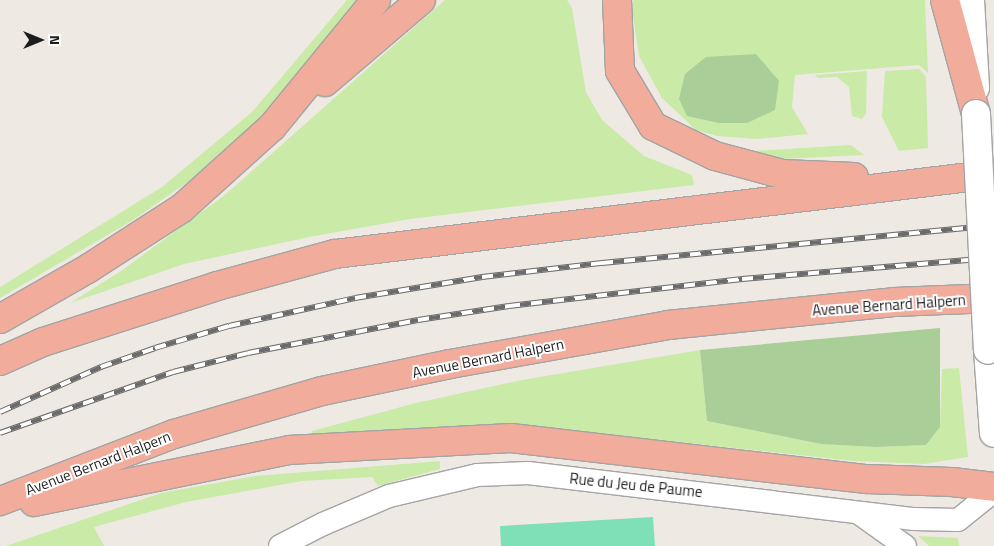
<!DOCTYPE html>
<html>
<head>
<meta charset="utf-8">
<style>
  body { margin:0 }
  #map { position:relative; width:994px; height:546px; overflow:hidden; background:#eeeae3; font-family:"Titillium Web",sans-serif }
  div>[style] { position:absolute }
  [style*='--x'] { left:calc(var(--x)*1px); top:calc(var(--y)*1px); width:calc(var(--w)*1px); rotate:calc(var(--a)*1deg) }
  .grass>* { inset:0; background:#caeaa7 }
  .forest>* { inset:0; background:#a9ce97 }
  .pitch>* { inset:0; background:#7fdfb7 }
  .roads { filter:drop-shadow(1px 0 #a4a4a4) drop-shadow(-1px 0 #a4a4a4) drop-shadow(0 1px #a4a4a4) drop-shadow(0 -1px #a4a4a4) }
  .minor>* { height:22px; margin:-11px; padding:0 11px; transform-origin:11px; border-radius:11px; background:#fff }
  .tertiary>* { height:28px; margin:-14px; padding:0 14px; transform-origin:14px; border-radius:14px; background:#fff }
  .trunk>* { height:28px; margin:-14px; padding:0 14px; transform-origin:14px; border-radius:14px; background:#f2ac9b }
  .rail>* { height:5.5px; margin-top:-2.75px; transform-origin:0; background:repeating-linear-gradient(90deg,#fff 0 11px,#6b6b6b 0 22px); box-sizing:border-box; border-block:1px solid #6b6b6b }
  .bridges { filter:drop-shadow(1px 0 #a4a4a4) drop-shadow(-1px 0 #a4a4a4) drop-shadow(0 1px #a4a4a4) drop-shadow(0 -1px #a4a4a4) }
  .tertiary-bridge>* { height:28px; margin:-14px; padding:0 14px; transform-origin:14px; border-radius:14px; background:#fff }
  span { translate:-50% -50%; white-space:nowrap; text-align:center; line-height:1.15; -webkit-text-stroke:4px #fff; paint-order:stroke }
  .street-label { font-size:15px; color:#1d1d1d }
  .north { position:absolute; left:15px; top:15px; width:50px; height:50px; -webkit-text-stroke:4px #fff; paint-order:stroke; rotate:90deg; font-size:14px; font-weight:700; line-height:20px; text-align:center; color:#1d1d1d }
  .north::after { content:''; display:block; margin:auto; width:18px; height:22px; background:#1d1d1d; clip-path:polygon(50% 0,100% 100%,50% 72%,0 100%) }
</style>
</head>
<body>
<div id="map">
  <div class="grass">
    <div style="clip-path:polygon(347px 0,364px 0,277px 103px,205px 170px,133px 220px,0 298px,0 287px,162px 187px,252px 112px)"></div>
    <div style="clip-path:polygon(445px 0,567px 0,572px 8px,586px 92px,602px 120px,644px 156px,692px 175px,694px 185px,410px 219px,309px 237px,184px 264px,70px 303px,121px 271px,226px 194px)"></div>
    <div style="clip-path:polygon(633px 0,925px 0,928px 73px,919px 65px,795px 75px,792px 107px,808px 134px,757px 139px,717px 136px,696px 130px,662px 98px,639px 56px,632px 10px)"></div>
    <div style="clip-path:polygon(919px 69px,926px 77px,928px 148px,899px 151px,882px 117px,885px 71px)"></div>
    <div style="clip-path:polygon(867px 71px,866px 114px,862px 119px,852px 116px,849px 87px,837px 77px,818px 78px,815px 75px)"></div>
    <div style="clip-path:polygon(851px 145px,864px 155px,780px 159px,748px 155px,753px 151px)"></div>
    <div style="clip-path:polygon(700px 350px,707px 421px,821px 444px,876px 447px,926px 445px,940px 427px,942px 369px,959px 368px,968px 457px,924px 464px,854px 461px,549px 428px,443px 430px,312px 441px,312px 431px,416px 403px,522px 380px)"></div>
    <div style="clip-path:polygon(440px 461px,440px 469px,378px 486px,372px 477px,302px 481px,186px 502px,94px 527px,104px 546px,6px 546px,161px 493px,255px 476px)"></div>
    <div style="clip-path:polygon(918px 536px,958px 538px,959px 546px,929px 546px)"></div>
  </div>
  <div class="forest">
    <div style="clip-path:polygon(756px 54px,779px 81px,775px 110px,747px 123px,719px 123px,687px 116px,679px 99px,685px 74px,706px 57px)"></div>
    <div style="clip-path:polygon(940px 328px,940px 427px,926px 445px,876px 447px,821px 444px,707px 421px,700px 350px)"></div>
  </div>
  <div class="pitch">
    <div style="clip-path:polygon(653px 517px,655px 546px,501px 546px,500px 526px)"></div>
  </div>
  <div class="roads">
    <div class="minor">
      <div style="--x:860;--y:514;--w:55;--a:35.4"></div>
      <div style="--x:280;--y:546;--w:48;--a:-27.1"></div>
      <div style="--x:323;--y:524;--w:72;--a:-23"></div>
      <div style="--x:389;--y:496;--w:91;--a:-13.3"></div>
      <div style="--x:478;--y:475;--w:50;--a:-2.3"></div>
      <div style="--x:528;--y:473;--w:389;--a:6.8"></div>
      <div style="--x:914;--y:519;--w:44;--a:1.3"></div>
      <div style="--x:958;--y:520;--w:46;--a:-38.9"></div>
    </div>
    <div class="tertiary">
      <div style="--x:970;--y:0;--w:88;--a:86.7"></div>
      <div style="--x:988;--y:350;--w:83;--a:85.9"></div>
    </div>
    <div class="trunk">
      <div style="--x:617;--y:0;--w:71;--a:87.6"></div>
      <div style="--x:620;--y:71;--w:64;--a:59"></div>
      <div style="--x:653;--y:126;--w:69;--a:25.8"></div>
      <div style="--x:715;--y:156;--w:69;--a:15"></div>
      <div style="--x:782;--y:174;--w:72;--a:2.4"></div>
      <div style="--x:945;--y:0;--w:118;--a:74.8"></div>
      <div style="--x:325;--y:82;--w:126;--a:-40.5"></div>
      <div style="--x:0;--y:319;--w:103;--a:-29.8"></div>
      <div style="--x:89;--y:268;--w:111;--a:-32.8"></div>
      <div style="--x:182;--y:208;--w:121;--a:-42"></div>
      <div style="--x:272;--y:127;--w:164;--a:-50.7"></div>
      <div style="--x:0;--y:361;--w:47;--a:-23.8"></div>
      <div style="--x:43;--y:342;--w:183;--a:-17.8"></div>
      <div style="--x:217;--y:286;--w:122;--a:-15.2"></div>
      <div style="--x:335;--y:254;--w:664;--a:-6.92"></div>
      <div style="--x:0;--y:501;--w:186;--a:-21.1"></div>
      <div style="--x:174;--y:434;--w:154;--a:-16.2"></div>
      <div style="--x:322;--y:391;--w:131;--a:-11.9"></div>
      <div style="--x:450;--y:364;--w:221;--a:-10.1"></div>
      <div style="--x:668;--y:325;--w:227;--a:-5.8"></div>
      <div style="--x:894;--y:302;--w:100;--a:-2.3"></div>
      <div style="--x:34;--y:502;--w:260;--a:-11.5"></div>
      <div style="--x:289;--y:450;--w:222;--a:-3.1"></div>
      <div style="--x:511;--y:438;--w:358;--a:6.6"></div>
      <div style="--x:867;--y:479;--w:85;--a:2"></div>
      <div style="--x:952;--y:482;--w:42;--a:6.8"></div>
    </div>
  </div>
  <div class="rail">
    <div style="--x:0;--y:412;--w:111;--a:-24"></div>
    <div style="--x:101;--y:367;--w:57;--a:-19.4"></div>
    <div style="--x:155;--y:348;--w:77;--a:-16.6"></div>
    <div style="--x:229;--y:326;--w:129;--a:-12.5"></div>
    <div style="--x:355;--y:298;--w:129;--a:-9.4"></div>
    <div style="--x:482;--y:277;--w:121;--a:-6.7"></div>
    <div style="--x:602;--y:263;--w:394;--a:-5.5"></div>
    <div style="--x:0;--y:433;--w:183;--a:-19.4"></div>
    <div style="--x:173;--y:372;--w:77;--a:-14.2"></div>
    <div style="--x:248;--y:353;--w:173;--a:-11"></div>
    <div style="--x:418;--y:320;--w:92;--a:-8.7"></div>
    <div style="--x:509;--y:306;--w:235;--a:-6.6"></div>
    <div style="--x:742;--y:279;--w:253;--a:-4.8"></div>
  </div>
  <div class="bridges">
    <div class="tertiary-bridge">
      <div style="--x:976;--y:114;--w:236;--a:87.1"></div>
    </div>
  </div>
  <div class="street-label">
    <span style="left:889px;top:305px;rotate:-4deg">Avenue Bernard Halpern</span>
    <span style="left:488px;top:358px;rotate:-11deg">Avenue Bernard Halpern</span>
    <span style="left:98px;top:463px;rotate:-21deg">Avenue Bernard Halpern</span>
    <span style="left:636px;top:485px;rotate:6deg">Rue du Jeu de Paume</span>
  </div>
  <div class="north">N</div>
</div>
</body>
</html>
